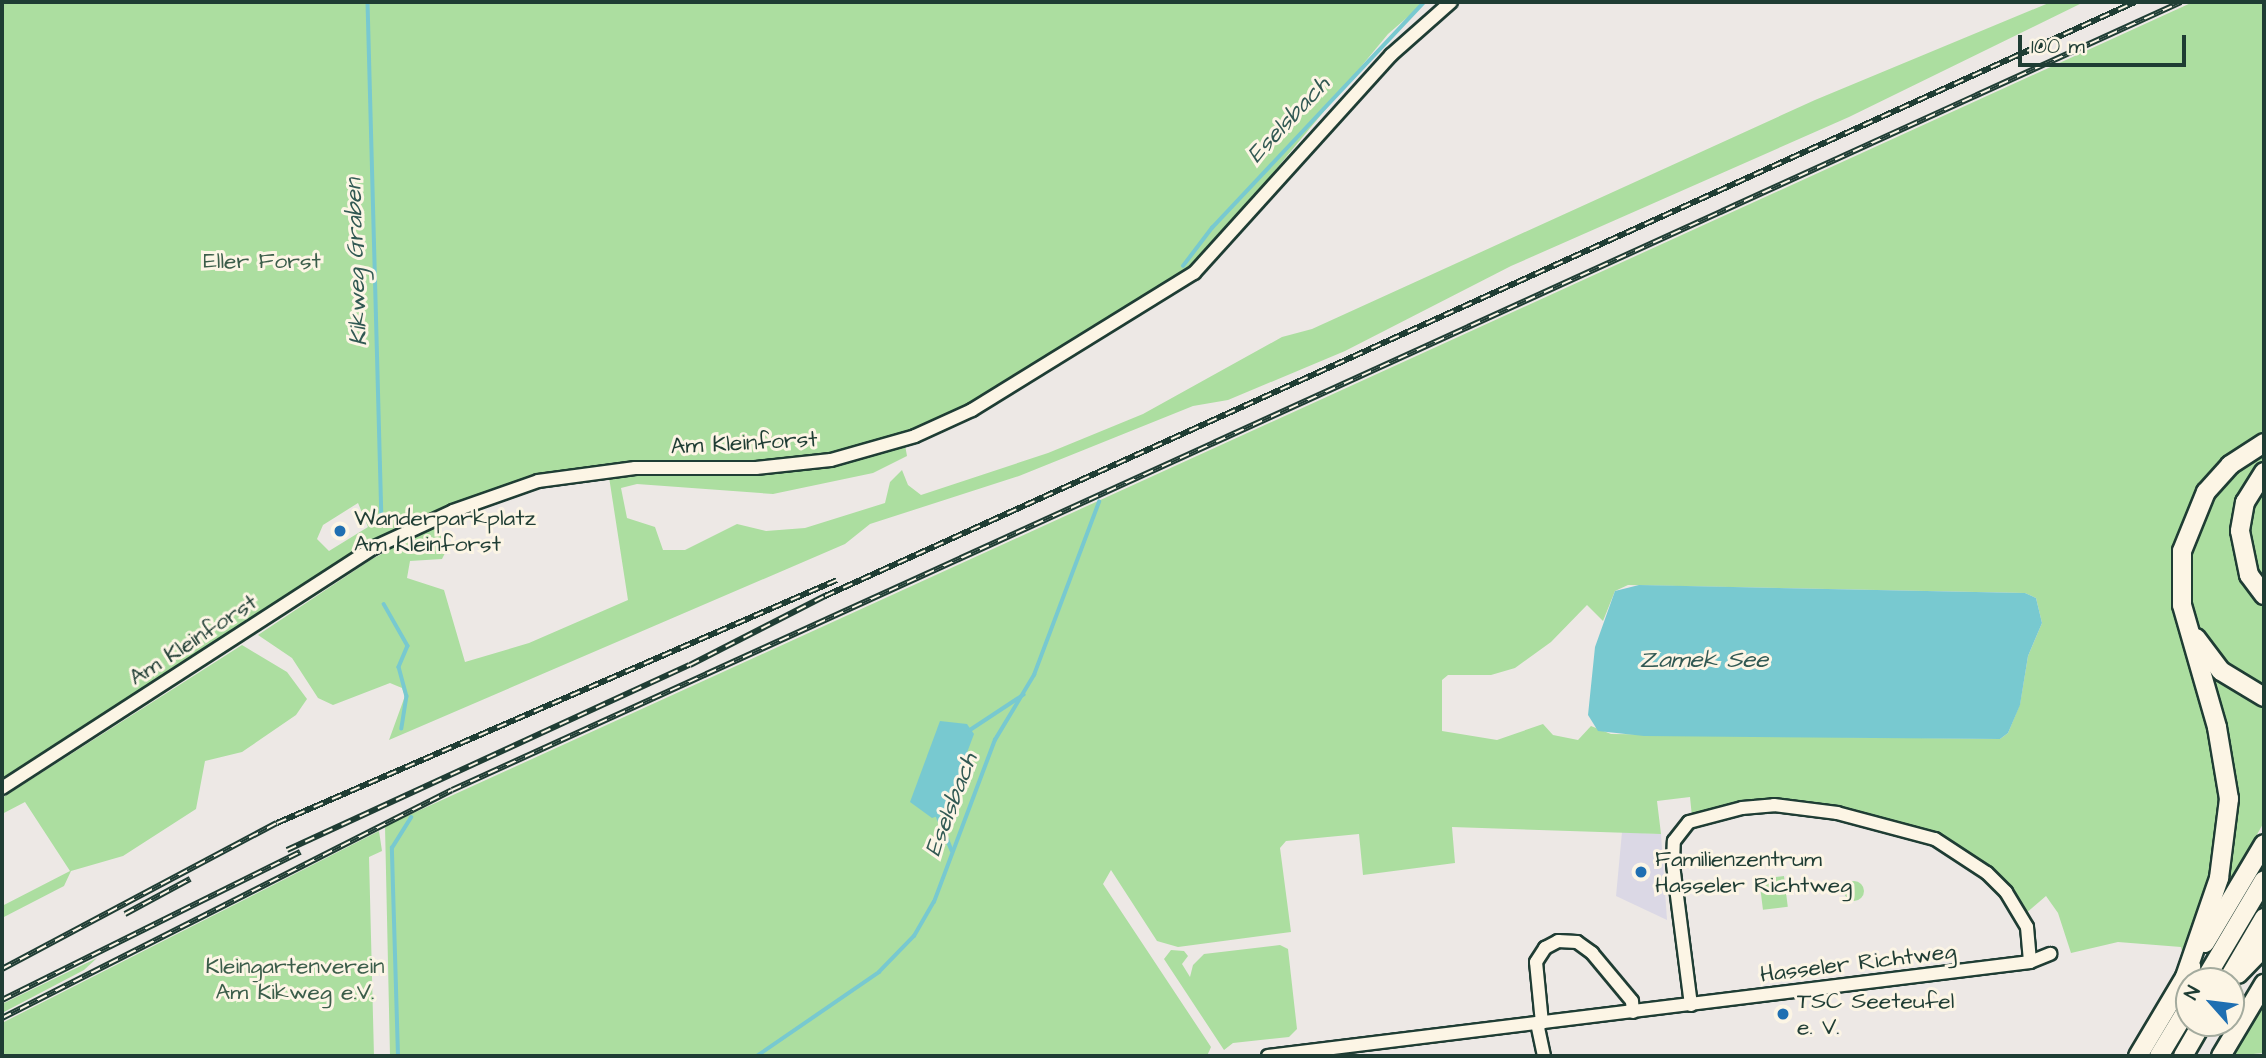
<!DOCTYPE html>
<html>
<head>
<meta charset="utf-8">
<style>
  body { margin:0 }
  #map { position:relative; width:2266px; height:1058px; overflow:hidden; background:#ede8e5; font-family:"Architects Daughter",sans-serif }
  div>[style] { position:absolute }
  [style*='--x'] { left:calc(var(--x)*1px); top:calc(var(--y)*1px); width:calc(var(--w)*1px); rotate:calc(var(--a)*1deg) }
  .built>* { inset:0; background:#dbd8e5 }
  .green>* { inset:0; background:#acdea0; transform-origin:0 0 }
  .round { border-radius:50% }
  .water>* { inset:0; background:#78c9d0 }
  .stream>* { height:3.5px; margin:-1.75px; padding:0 1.75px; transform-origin:1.75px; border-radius:1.75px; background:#78c9d0 }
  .roads { filter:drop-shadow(2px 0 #1f3d34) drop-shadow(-2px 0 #1f3d34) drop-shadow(0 2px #1f3d34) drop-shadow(0 -2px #1f3d34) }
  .minor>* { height:12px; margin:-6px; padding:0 6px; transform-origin:6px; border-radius:6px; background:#fcf5e5 }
  .highway>* { height:18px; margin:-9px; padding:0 9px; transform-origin:9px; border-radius:9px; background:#fcf5e5 }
  .rail>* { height:6px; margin-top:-3px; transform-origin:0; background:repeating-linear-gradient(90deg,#fcf5e5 0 10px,#1f3d34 0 20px); box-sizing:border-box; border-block:2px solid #1f3d34 }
  .dots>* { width:19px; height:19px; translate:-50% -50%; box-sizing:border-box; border:4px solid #fcf5e5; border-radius:50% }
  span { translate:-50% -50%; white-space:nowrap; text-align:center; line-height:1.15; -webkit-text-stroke:6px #fcf5e5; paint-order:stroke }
  .park-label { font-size:23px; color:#3b5d4a }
  .street-label { font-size:23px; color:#1f3d34 }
  .poi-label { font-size:23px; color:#1f3d34 }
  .left { translate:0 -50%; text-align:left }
  .water-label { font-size:24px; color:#315953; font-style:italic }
  .frame { position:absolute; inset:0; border:4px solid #1f3d34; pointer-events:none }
  .north { position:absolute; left:2175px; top:967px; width:70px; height:70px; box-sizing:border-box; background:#fcf5e5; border:2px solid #a4ab9e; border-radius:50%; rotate:298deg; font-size:19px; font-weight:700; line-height:28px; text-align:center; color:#1f3d34 }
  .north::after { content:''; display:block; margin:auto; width:24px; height:32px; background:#1f6fb2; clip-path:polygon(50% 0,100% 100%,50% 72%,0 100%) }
  .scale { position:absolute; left:2018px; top:35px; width:168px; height:32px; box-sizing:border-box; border:4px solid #1f3d34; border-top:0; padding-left:9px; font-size:21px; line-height:24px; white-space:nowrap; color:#1f3d34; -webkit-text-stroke:5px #fcf5e5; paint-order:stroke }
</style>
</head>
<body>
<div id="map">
  <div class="built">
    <div style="clip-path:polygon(1622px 832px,1661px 834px,1667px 920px,1616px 896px)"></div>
  </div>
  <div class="green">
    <div style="clip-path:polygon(evenodd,2px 2px,1425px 2px,1388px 34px,1191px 272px,956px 415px,914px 434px,831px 458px,538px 478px,410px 525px,2px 785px,2px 2px,358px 503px,368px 527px,329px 551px,317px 539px,323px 525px,358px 503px)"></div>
    <div style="clip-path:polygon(2051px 2px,2084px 2px,1849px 117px,1511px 266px,1345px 351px,1228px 400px,1193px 406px,1019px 476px,870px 524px,845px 544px,389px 740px,405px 696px,402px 688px,390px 683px,333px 705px,318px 698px,292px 658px,258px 635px,372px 559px,437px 525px,446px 551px,442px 559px,410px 561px,407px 578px,444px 590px,465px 662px,529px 643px,628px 600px,609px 477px,783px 471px,841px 463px,905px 445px,907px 456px,873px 473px,773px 494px,637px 484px,621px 488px,627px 518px,655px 527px,663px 550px,685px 550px,737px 524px,766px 531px,805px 528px,885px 503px,890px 482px,902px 470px,908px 485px,921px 495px,1048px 453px,1143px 414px,1282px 337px,1312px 329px,1815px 100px)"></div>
    <div style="clip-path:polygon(evenodd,2193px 2px,2264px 2px,2264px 822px,2223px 896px,2207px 895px,2183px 956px,2181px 947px,2118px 942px,2071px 953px,2058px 913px,2046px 896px,2024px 915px,1997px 879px,1935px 837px,1773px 803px,1692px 817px,1690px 797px,1657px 801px,1661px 834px,1452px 827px,1455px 863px,1363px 875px,1359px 834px,1286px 841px,1280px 848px,1291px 932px,1178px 947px,1157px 941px,1111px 870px,1103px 884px,1211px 1047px,1207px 1056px,390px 1056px,385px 826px,2193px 2px,1628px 585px,2025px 593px,2036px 598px,2042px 623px,2028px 656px,2020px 704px,2008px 733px,2000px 739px,1611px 734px,1591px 726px,1578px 740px,1553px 735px,1543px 724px,1497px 740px,1442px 731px,1442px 680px,1448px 675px,1491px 675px,1515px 668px,1551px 642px,1587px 605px,1603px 621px,1615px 591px,1628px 585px)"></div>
    <div style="clip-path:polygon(242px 645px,287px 672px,307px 699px,296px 715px,242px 752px,205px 761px,196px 809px,123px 856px,71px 871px,64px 886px,2px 918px,2px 906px,70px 871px,25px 802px,2px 814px,2px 798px)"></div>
    <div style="clip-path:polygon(379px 831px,382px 851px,369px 857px,374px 1056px,2px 1056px,2px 1023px)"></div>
    <div style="left:1784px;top:876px;width:31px;height:25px;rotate:83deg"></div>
    <div class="round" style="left:1844px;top:881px;width:20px;height:20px"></div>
    <div style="clip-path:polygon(1280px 945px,1288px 949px,1297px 1029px,1289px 1037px,1233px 1043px,1224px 1050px,1164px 959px,1171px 950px,1184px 951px,1188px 956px,1182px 964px,1190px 977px,1193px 965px,1204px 954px)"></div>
    <div style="clip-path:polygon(97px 958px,84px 970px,2px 1013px,2px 1004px)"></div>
    <div style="clip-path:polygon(2264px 1001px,2264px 1053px,2232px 1056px)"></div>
  </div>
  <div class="water">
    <div style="clip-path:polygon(1639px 585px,2025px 593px,2036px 598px,2042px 623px,2028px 656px,2020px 705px,2008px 733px,2000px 739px,1644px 736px,1598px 731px,1588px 715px,1595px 647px,1615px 591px)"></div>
    <div style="clip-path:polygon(940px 721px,967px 724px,974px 734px,944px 814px,932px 818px,910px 802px)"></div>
  </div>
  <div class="stream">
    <div style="--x:368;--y:2;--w:520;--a:88.46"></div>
    <div style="--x:1183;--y:266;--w:48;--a:-52.7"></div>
    <div style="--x:1212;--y:228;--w:310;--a:-46.8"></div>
    <div style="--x:384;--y:604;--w:48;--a:60.3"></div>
    <div style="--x:408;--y:646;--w:23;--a:113"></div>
    <div style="--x:399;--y:667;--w:30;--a:75"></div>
    <div style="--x:407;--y:696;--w:33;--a:99"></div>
    <div style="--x:970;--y:730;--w:64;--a:-33.4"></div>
    <div style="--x:938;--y:816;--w:37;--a:68"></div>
    <div style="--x:398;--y:1056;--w:208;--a:-91.7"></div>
    <div style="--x:392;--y:848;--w:36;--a:-58"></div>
    <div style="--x:757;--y:1056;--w:148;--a:-34.5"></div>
    <div style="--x:879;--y:972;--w:50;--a:-45.8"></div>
    <div style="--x:914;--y:936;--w:39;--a:-60"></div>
    <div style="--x:934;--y:902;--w:173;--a:-69.4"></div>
    <div style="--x:995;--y:740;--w:76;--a:-59"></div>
    <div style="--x:1034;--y:675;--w:185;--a:-69.4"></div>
  </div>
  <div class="roads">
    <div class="minor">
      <div style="--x:2;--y:788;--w:442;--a:-32.9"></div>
      <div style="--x:373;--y:548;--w:88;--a:-24.8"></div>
      <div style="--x:453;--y:511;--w:90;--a:-19.4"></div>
      <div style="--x:538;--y:481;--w:98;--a:-7.6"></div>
      <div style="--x:635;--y:468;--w:121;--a:0"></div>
      <div style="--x:756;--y:468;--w:75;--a:-6.1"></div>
      <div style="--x:831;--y:460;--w:87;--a:-15.9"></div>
      <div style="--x:915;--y:436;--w:63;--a:-24.5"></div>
      <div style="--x:972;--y:410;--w:261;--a:-31.7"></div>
      <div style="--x:1194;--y:273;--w:294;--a:-47.9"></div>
      <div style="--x:1391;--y:55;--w:80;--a:-41.5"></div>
      <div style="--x:1691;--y:1005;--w:142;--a:-97.3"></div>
      <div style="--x:1673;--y:864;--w:23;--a:-88"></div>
      <div style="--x:1674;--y:841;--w:24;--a:-52"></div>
      <div style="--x:1689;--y:822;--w:55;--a:-14.8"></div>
      <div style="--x:1742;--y:808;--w:32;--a:-5"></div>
      <div style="--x:1774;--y:805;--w:64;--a:7.2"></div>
      <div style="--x:1837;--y:813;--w:101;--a:14.9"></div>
      <div style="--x:1935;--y:839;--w:62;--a:33.2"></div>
      <div style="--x:1987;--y:873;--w:27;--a:45"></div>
      <div style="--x:2006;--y:892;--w:41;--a:59"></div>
      <div style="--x:2027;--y:927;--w:35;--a:85"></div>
      <div style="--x:1537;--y:1023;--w:34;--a:78"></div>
      <div style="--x:1542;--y:1023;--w:61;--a:-95.6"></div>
      <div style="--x:1536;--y:962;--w:17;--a:-57"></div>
      <div style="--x:1545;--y:948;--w:15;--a:-28"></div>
      <div style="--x:1558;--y:941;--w:19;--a:3"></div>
      <div style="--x:1577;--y:942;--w:19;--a:36"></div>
      <div style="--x:1592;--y:953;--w:62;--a:50.2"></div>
      <div style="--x:1632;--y:1001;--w:11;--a:85"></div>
      <div style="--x:1268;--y:1056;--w:768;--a:-7.03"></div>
      <div style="--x:2030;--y:962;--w:22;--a:-22"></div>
    </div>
    <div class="highway">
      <div style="--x:2264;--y:472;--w:36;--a:122"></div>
      <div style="--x:2245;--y:502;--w:29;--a:100"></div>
      <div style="--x:2240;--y:531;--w:45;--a:78.4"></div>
      <div style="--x:2249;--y:575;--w:25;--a:53"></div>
      <div style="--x:2196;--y:638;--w:41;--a:52.9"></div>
      <div style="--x:2221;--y:671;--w:50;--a:31.2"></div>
      <div style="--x:2205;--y:943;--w:115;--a:-59.2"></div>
      <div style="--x:2238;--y:974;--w:37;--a:-46"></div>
      <div style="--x:2185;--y:977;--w:105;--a:-71"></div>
      <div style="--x:2219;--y:878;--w:80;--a:-82.8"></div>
      <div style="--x:2229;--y:799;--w:73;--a:-99.5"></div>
      <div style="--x:2217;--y:727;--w:127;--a:-106"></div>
      <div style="--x:2182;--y:605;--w:54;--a:-90"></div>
      <div style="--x:2182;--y:551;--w:64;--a:-67.9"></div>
      <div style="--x:2206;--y:492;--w:36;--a:-48"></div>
      <div style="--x:2230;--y:465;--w:40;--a:-32.9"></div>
      <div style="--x:2204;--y:981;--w:117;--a:-59.3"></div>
      <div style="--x:2227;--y:981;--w:73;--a:-59.6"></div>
      <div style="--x:2138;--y:1056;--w:104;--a:-59.2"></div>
      <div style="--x:2159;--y:1056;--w:58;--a:-59"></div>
      <div style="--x:2183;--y:1056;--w:38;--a:-60"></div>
      <div style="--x:2221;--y:1056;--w:84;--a:-59.2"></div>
    </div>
  </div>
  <div class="rail">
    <div style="--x:287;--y:850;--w:443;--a:-24.7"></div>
    <div style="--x:690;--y:665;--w:152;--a:-27.1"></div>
    <div style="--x:825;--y:596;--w:1438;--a:-24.39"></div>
    <div style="--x:125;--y:914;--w:74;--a:-28.3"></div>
    <div style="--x:2;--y:969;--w:311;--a:-28"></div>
    <div style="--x:277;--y:823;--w:610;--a:-23.46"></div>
    <div style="--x:2;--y:1000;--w:333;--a:-26.4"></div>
    <div style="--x:2;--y:1018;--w:504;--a:-26.87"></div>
    <div style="--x:452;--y:790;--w:1900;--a:-24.5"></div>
  </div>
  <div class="dots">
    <div style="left:340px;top:531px;background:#1f6fb2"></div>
    <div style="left:1641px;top:872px;background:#1f6fb2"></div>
    <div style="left:1783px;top:1014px;background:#1f6fb2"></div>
  </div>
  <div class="park-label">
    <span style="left:262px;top:261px">Eller Forst</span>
    <span style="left:295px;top:979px">Kleingartenverein<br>Am Kikweg e.V.</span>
  </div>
  <div class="street-label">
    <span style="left:744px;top:443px;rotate:-3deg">Am Kleinforst</span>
    <span style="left:193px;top:640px;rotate:-33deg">Am Kleinforst</span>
    <span style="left:1858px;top:963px;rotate:-7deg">Hasseler Richtweg</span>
  </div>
  <div class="poi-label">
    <span class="left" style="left:354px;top:531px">Wanderparkplatz<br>Am Kleinforst</span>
    <span class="left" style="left:1655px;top:872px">Familienzentrum<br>Hasseler Richtweg</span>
    <span class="left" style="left:1797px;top:1014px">TSC Seeteufel<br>e. V.</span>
  </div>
  <div class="water-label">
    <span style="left:1289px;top:120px;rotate:-47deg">Eselsbach</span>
    <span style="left:357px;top:262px;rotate:-92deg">Kikweg Graben</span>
    <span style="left:1704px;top:661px">Zamek See</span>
    <span style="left:952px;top:805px;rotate:-69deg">Eselsbach</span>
  </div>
  <div class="frame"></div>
  <div class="north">N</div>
  <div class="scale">100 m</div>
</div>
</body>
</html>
